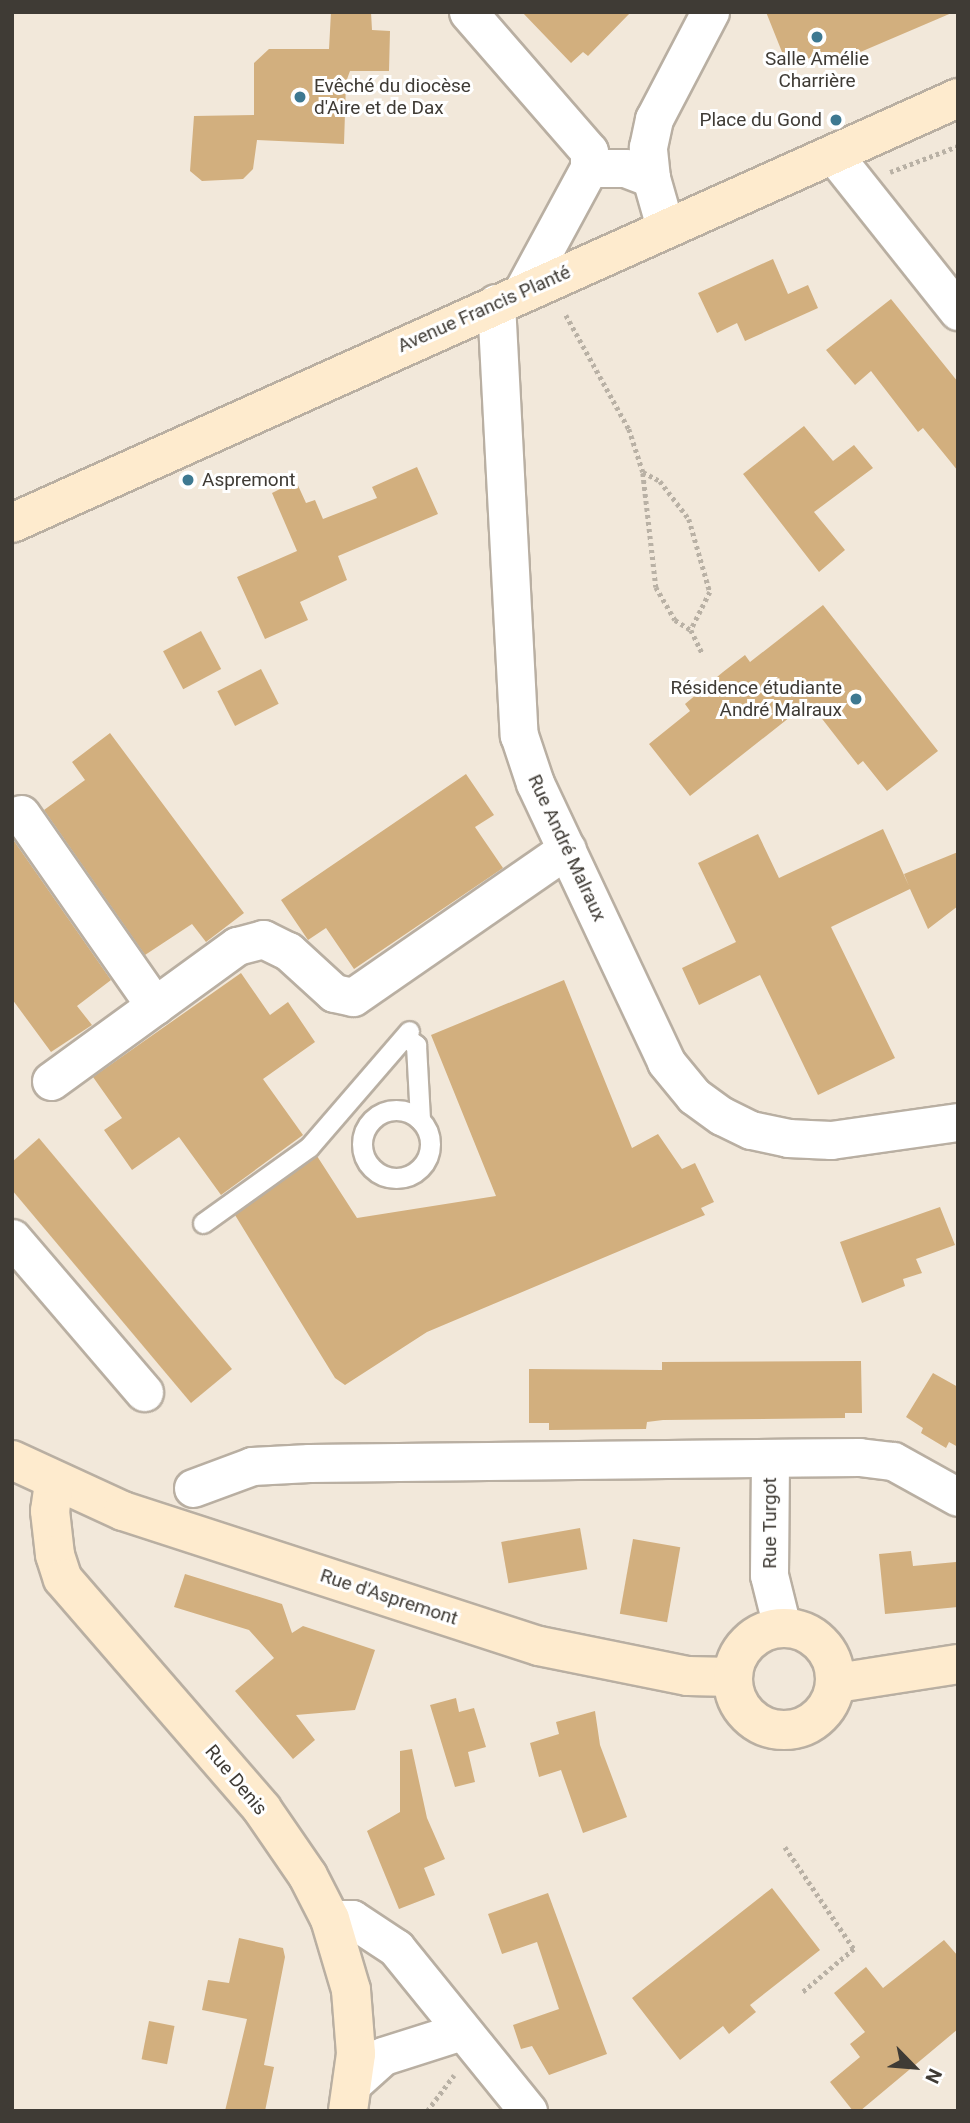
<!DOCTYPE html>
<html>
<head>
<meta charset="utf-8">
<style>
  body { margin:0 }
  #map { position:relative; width:970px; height:2123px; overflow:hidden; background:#f2e8da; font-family:Roboto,sans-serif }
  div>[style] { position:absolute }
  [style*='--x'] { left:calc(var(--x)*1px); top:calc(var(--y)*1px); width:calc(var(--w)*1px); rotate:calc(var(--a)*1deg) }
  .building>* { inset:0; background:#d2af7e; transform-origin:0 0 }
  .path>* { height:4.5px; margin-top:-2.25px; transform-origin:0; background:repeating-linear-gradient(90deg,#b9b1a5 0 3.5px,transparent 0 7px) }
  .roads { filter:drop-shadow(2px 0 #b9afa2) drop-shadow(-2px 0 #b9afa2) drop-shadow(0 2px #b9afa2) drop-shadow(0 -2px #b9afa2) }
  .lane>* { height:19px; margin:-9.5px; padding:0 9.5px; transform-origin:9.5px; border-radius:9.5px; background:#fff }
  .lane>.ring { margin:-9.5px; padding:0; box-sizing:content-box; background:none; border:19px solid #fff; border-radius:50% }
  .street>* { height:37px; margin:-18.5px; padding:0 18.5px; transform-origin:18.5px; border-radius:18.5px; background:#fff }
  .secondary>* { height:38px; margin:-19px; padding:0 19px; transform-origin:19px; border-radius:19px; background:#feebce }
  .secondary>.ring { margin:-19px; padding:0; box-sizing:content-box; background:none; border:38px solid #feebce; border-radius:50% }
  .dots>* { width:19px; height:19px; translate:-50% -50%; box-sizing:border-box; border:4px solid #fff; border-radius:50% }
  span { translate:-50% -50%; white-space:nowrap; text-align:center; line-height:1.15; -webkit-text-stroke:6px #fff; paint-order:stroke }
  .poi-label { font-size:19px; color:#3f3b35 }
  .left { translate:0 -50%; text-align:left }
  .right { translate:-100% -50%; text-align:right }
  .street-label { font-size:19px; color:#3f3b35 }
  .frame { position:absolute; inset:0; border:14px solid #3f3b35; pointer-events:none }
  .north { position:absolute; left:879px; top:2032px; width:70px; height:70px; -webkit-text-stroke:5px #fff; paint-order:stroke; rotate:115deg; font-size:19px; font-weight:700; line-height:28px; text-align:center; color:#3f3b35 }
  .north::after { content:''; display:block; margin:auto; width:24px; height:32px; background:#3f3b35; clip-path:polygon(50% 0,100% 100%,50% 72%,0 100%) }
</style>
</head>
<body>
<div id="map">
  <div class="building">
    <div style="clip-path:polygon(331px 12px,371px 12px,372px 30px,390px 31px,389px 71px,350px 71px,346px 82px,344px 144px,257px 140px,253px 169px,243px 179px,202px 181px,190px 171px,194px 116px,254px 115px,254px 63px,269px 49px,329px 49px)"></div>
    <div style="clip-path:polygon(522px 12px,631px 12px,588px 56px,583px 52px,571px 63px)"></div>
    <div style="clip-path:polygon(766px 12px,954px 12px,830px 65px,824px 53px,804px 60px,799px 51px,784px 57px)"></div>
    <div style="clip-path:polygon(773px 259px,788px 294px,808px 285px,818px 308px,745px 341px,737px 323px,717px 333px,698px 293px)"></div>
    <div style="clip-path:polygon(891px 299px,958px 382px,958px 471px,923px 428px,918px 432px,871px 371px,855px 385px,826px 350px)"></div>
    <div style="clip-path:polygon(804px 426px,833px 461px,854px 445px,873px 468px,814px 512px,845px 550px,819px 572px,743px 474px)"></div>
    <div style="clip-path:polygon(417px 467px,438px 514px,338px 556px,347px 580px,300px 602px,308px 620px,265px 639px,237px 577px,297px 551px,272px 493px,296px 481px,306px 503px,315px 500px,323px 519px,377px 498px,372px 487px)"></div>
    <div style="clip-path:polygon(823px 605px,938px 751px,887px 791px,863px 761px,858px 765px,809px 702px,690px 796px,649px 744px,690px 711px,685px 704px,723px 672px,745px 655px,750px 662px)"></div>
    <div style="left:201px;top:631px;width:43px;height:43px;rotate:62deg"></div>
    <div style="left:261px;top:669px;width:39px;height:49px;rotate:63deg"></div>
    <div style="clip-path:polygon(110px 733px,244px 913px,206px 942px,192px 924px,145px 955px,44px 810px,85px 780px,72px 762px)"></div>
    <div style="clip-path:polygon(466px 774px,494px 815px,475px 827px,503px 868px,354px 969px,326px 928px,308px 940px,281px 900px)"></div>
    <div style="clip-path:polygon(883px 829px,909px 886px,904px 874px,958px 852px,958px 906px,928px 929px,910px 889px,831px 927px,895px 1058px,818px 1095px,760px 975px,699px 1005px,682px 968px,736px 942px,698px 863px,758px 834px,779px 878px)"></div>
    <div style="clip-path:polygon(12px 838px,111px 980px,77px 1006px,92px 1025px,51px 1052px,12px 999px)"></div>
    <div style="clip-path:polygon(241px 973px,270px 1015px,288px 1002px,315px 1042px,263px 1079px,303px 1135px,221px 1195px,179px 1137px,132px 1170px,104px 1130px,122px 1118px,93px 1077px)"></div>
    <div style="clip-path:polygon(564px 980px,632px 1148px,658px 1134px,682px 1169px,695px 1163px,714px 1202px,701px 1208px,705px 1215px,427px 1332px,345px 1385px,335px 1378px,235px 1215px,317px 1156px,357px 1218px,496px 1196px,431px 1035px)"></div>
    <div style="clip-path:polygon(39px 1138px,232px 1369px,191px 1403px,12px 1190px,12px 1162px)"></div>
    <div style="clip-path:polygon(940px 1207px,955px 1245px,916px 1259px,922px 1273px,903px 1279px,905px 1286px,862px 1303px,840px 1242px)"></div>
    <div style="clip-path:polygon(861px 1361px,862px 1413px,845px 1413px,845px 1418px,663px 1420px,647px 1422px,646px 1429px,549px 1430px,549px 1423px,529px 1423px,529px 1369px,662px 1370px,662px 1362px)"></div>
    <div style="clip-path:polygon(933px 1373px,958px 1387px,958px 1447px,949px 1442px,946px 1448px,921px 1433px,923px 1428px,906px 1417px)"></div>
    <div style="left:580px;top:1528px;width:42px;height:80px;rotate:80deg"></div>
    <div style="left:633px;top:1539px;width:48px;height:76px;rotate:10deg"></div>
    <div style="clip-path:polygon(911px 1551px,913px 1566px,956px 1562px,958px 1607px,885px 1614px,879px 1554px)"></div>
    <div style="clip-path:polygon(185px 1574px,282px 1604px,292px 1633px,303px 1626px,375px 1650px,355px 1710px,296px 1715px,315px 1740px,293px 1759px,235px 1691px,274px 1658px,249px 1630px,174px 1607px)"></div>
    <div style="clip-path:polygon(456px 1698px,459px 1712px,474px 1708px,486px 1747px,468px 1752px,475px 1782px,455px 1787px,430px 1705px)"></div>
    <div style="clip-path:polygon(595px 1711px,600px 1745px,627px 1817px,583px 1833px,561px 1770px,539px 1777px,530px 1743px,559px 1734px,556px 1722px)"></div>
    <div style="clip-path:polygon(412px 1749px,427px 1818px,445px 1859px,424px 1868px,435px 1895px,399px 1909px,367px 1831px,400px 1812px,400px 1751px)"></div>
    <div style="clip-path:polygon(772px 1888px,820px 1950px,750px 2005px,756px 2012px,729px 2034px,723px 2026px,680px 2060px,632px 1998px)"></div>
    <div style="clip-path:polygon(548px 1893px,607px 2054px,549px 2075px,532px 2046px,521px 2049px,513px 2025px,559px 2009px,537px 1942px,502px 1954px,488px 1914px)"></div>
    <div style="clip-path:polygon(239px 1938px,283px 1948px,285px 1957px,264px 2065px,274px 2067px,265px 2111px,225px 2111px,247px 2019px,202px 2010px,208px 1980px,229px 1983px)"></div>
    <div style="clip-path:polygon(944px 1940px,958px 1956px,958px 2029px,860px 2111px,853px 2111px,830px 2082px,860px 2057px,850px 2044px,865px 2032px,834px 1993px,866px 1967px,883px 1988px)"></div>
    <div style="left:149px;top:2021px;width:26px;height:39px;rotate:11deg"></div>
  </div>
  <div class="path">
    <div style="--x:890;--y:172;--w:73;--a:-20.9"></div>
    <div style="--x:566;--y:315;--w:130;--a:61.1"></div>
    <div style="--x:629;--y:429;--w:45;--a:72"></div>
    <div style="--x:643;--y:472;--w:19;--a:28"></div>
    <div style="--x:660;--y:481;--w:48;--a:52.7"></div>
    <div style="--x:689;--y:519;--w:76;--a:74"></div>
    <div style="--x:710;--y:592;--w:42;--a:116.6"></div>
    <div style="--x:691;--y:630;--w:25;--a:64"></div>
    <div style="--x:643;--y:473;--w:115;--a:83.5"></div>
    <div style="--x:656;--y:587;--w:38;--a:60"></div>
    <div style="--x:675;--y:620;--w:19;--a:32"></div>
    <div style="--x:785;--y:1847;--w:123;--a:55.9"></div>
    <div style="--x:854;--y:1949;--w:68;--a:139.8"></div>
    <div style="--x:427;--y:2111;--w:45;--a:-53.1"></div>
  </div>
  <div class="roads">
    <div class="lane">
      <div style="--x:405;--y:1037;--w:14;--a:36"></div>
      <div style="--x:416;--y:1045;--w:75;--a:86.9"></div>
      <div class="ring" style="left:362px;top:1110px;width:49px;height:49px"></div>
      <div style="--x:203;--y:1223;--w:130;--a:-35.6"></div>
      <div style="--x:309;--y:1147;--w:153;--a:-49.2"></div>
    </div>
    <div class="street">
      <div style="--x:468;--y:12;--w:184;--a:49"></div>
      <div style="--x:589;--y:151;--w:17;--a:90"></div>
      <div style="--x:589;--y:168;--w:139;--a:118.4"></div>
      <div style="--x:833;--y:154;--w:201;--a:51.5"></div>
      <div style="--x:589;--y:168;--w:36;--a:0"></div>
      <div style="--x:625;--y:168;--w:28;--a:21"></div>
      <div style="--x:665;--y:227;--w:51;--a:-105.9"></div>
      <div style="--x:651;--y:178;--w:31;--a:-96"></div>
      <div style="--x:648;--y:147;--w:29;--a:-78"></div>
      <div style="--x:654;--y:119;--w:121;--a:-62.4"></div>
      <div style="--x:496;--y:303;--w:433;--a:87"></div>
      <div style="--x:519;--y:735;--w:51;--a:71.6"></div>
      <div style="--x:535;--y:783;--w:308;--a:64.8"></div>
      <div style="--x:666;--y:1062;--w:44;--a:50.5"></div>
      <div style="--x:694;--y:1096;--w:34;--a:36"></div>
      <div style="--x:722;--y:1116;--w:32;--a:26"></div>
      <div style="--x:751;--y:1130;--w:38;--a:12"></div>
      <div style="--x:788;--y:1138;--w:43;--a:2.7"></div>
      <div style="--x:831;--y:1140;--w:128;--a:-8.1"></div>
      <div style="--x:21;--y:814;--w:234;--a:55.1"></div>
      <div style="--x:51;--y:1081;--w:230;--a:-36"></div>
      <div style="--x:237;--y:946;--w:27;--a:-15"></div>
      <div style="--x:263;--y:939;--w:28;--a:26"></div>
      <div style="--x:288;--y:951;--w:62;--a:42.4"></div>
      <div style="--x:334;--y:993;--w:19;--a:12"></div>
      <div style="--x:353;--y:997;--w:260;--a:-34.7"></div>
      <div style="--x:12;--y:1238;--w:203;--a:49.4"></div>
      <div style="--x:770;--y:1459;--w:116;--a:90.5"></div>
      <div style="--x:769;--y:1575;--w:54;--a:76"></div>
      <div style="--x:193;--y:1488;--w:63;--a:-20.4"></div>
      <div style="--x:252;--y:1466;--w:57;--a:-3"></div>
      <div style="--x:309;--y:1463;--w:550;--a:-0.63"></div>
      <div style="--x:859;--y:1457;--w:34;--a:7"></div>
      <div style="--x:893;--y:1461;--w:74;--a:29"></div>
      <div style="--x:330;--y:1919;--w:22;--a:0"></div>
      <div style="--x:352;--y:1919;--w:53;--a:33.4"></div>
      <div style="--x:396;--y:1948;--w:210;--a:51"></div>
      <div style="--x:353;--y:2083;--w:40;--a:-42"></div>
      <div style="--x:383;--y:2056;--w:83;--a:-17.6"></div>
    </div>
    <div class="secondary">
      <div style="--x:12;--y:523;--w:1037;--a:-24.19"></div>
      <div style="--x:12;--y:1460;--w:122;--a:24.7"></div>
      <div style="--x:123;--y:1511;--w:437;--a:18"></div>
      <div style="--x:539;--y:1646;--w:152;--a:11.4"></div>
      <div style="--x:688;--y:1676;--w:44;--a:1.3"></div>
      <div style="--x:54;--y:1483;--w:28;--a:98"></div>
      <div style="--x:50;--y:1511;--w:44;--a:83.5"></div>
      <div style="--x:55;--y:1555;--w:25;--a:72"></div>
      <div style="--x:63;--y:1579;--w:304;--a:49.1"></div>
      <div style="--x:262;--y:1809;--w:81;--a:55.5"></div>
      <div style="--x:308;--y:1876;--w:48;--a:62.9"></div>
      <div style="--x:330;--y:1919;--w:74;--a:73.5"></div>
      <div style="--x:351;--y:1990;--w:64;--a:85.5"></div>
      <div style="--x:356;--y:2054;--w:58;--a:98"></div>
      <div class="ring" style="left:733px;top:1628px;width:64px;height:64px"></div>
      <div style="--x:837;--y:1683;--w:122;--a:-8.9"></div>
    </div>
  </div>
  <div class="dots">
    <div style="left:817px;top:37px;background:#3e7991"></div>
    <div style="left:300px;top:97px;background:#3e7991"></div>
    <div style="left:836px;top:120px;background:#3e7991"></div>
    <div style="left:188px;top:480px;background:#3e7991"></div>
    <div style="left:856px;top:699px;background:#3e7991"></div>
  </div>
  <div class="poi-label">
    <span style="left:817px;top:70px">Salle Amélie<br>Charrière</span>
    <span class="left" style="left:314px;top:97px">Evêché du diocèse<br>d'Aire et de Dax</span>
    <span class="right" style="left:822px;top:120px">Place du Gond</span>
    <span class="left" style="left:202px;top:480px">Aspremont</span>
    <span class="right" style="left:842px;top:699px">Résidence étudiante<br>André Malraux</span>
  </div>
  <div class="street-label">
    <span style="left:484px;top:309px;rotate:-24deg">Avenue Francis Planté</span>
    <span style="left:567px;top:848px;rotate:65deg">Rue André Malraux</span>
    <span style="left:770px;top:1523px;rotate:-90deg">Rue Turgot</span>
    <span style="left:389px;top:1597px;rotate:18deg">Rue d'Aspremont</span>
    <span style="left:236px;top:1780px;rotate:50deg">Rue Denis</span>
  </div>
  <div class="frame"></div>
  <div class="north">N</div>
</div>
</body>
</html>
